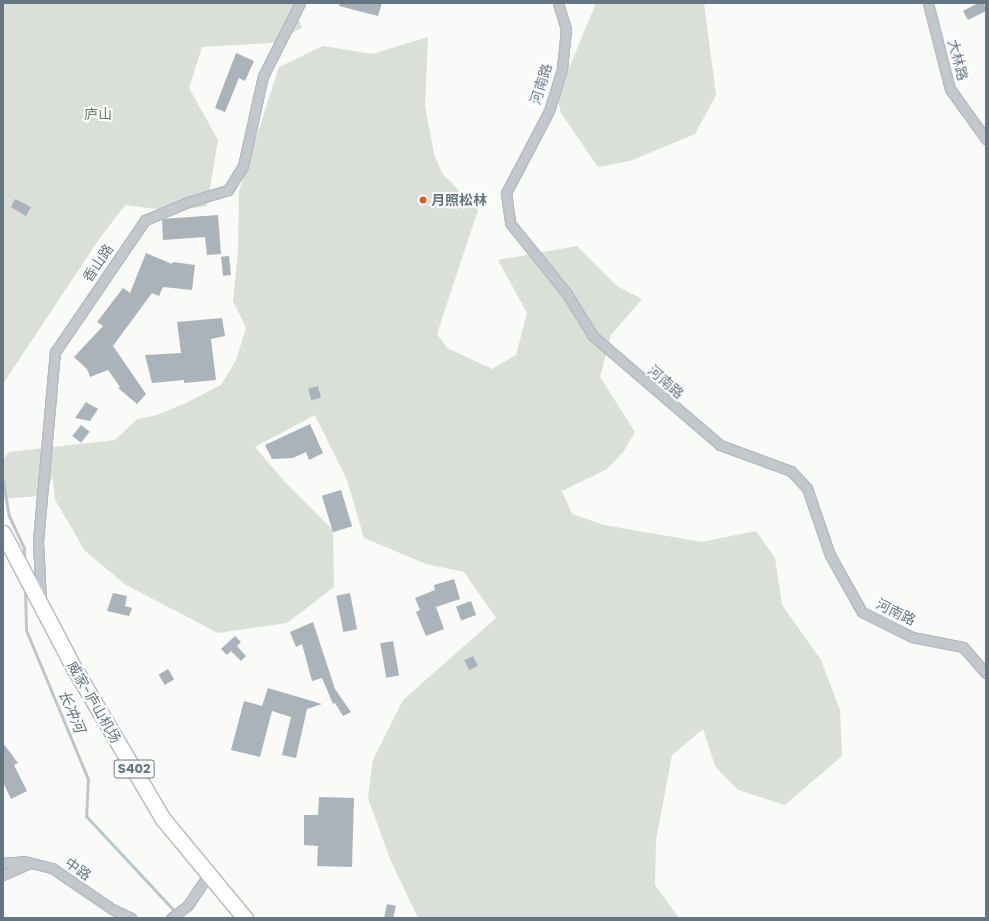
<!DOCTYPE html>
<html>
<head>
<meta charset="utf-8">
<style>
  body { margin:0 }
  #map { position:relative; width:989px; height:921px; overflow:hidden; background:#fafaf8; font-family:Poppins,"Noto Sans SC",sans-serif }
  div>[style] { position:absolute }
  [style*='--x'] { left:calc(var(--x)*1px); top:calc(var(--y)*1px); width:calc(var(--w)*1px); rotate:calc(var(--a)*1deg) }
  .green>* { inset:0; background:#dadfd7 }
  .stream>* { height:3px; margin:-1.5px; padding:0 1.5px; transform-origin:1.5px; border-radius:1.5px; background:#bbc7cb }
  .building>* { inset:0; background:#aab3b9; transform-origin:0 0 }
  .roads { filter:drop-shadow(1px 0 #b5babe) drop-shadow(-1px 0 #b5babe) drop-shadow(0 1px #b5babe) drop-shadow(0 -1px #b5babe) }
  .street>* { height:9px; margin:-4.5px; padding:0 4.5px; transform-origin:4.5px; border-radius:4.5px; background:#c3c8cc }
  .primary>* { height:15px; margin:-7.5px; padding:0 7.5px; transform-origin:7.5px; border-radius:7.5px; background:#fff }
  .dots>* { width:11px; height:11px; translate:-50% -50%; box-sizing:border-box; border:2px solid #fff; border-radius:50% }
  span { translate:-50% -50%; white-space:nowrap; text-align:center; line-height:1.15; -webkit-text-stroke:4px #fff; paint-order:stroke }
  .shield-label span { padding:1px 3px; background:#fff; border:1px solid; border-radius:3px; -webkit-text-stroke-width:0 }
  .shield-label { font-size:13px; color:#657683; font-weight:700 }
  .street-label { font-size:14px; color:#657683 }
  .park-label { font-size:14px; color:#687a64 }
  .poi-label { font-size:14px; color:#657683; font-weight:700 }
  .left { translate:0 -50%; text-align:left }
  .water-label { font-size:15px; color:#60757c; font-style:italic }
  .frame { position:absolute; inset:0; border:4px solid #657683; pointer-events:none }
</style>
</head>
<body>
<div id="map">
  <div class="green">
    <div style="clip-path:polygon(3px 3px,293px 3px,302px 28px,272px 43px,202px 47px,189px 88px,218px 140px,207px 206px,173px 211px,125px 205px,97px 242px,3px 384px)"></div>
    <div style="clip-path:polygon(596px 3px,704px 3px,716px 95px,695px 134px,630px 161px,598px 167px,561px 113px,557px 97px)"></div>
    <div style="clip-path:polygon(428px 37px,425px 106px,434px 154px,442px 173px,478px 210px,437px 334px,447px 348px,492px 369px,516px 355px,527px 313px,498px 260px,577px 246px,617px 286px,642px 299px,611px 335px,600px 377px,635px 432px,624px 451px,607px 469px,562px 491px,572px 514px,604px 525px,702px 542px,756px 531px,775px 558px,782px 605px,821px 660px,840px 710px,842px 756px,785px 805px,738px 790px,715px 766px,703px 729px,672px 755px,656px 840px,655px 885px,679px 918px,418px 918px,390px 859px,368px 798px,373px 760px,403px 700px,496px 618px,464px 572px,426px 564px,364px 538px,347px 480px,315px 415px,255px 447px,284px 481px,333px 530px,334px 587px,287px 623px,218px 633px,126px 585px,85px 551px,55px 500px,53px 478px,38px 496px,3px 499px,3px 460px,9px 452px,115px 440px,137px 419px,157px 415px,186px 403px,221px 385px,236px 360px,246px 328px,233px 301px,238px 251px,239px 191px,279px 67px,323px 46px,372px 54px)"></div>
  </div>
  <div class="stream">
    <div style="--x:3;--y:480;--w:36;--a:81"></div>
    <div style="--x:9;--y:516;--w:35;--a:65"></div>
    <div style="--x:24;--y:548;--w:12;--a:90"></div>
    <div style="--x:25;--y:588;--w:42;--a:88.6"></div>
    <div style="--x:26;--y:630;--w:161;--a:67.4"></div>
    <div style="--x:88;--y:779;--w:37;--a:93"></div>
    <div style="--x:86;--y:816;--w:139;--a:47"></div>
  </div>
  <div class="building">
    <div style="clip-path:polygon(340px 3px,382px 3px,378px 16px,339px 6px)"></div>
    <div style="clip-path:polygon(978px 3px,984px 3px,986px 11px,968px 20px,963px 11px)"></div>
    <div style="clip-path:polygon(236px 53px,254px 61px,245px 81px,239px 78px,225px 112px,215px 108px)"></div>
    <div style="clip-path:polygon(15px 199px,31px 207px,26px 216px,11px 207px)"></div>
    <div style="clip-path:polygon(218px 215px,221px 254px,207px 255px,205px 237px,163px 240px,162px 219px)"></div>
    <div style="clip-path:polygon(146px 253px,172px 264px,173px 262px,195px 265px,192px 290px,163px 287px,159px 296px,152px 293px,113px 346px,146px 394px,137px 404px,118px 388px,120px 387px,108px 370px,90px 377px,87px 369px,74px 357px,103px 326px,97px 322px,123px 288px,130px 293px)"></div>
    <div style="left:229px;top:256px;width:19px;height:8px;rotate:84deg"></div>
    <div style="clip-path:polygon(222px 318px,225px 336px,211px 339px,216px 380px,184px 383px,184px 380px,152px 383px,145px 355px,181px 353px,177px 322px)"></div>
    <div style="left:318px;top:386px;width:12px;height:10px;rotate:76deg"></div>
    <div style="clip-path:polygon(86px 402px,98px 409px,90px 421px,75px 418px)"></div>
    <div style="clip-path:polygon(310px 424px,323px 453px,309px 460px,306px 452px,293px 458px,272px 459px,265px 445px)"></div>
    <div style="left:81px;top:425px;width:11px;height:14px;rotate:38deg"></div>
    <div style="left:341px;top:490px;width:38px;height:20px;rotate:73deg"></div>
    <div style="clip-path:polygon(454px 579px,460px 599px,436px 607px,444px 629px,426px 636px,416px 612px,420px 610px,415px 598px,435px 590px,434px 585px)"></div>
    <div style="clip-path:polygon(113px 593px,127px 596px,125px 606px,132px 608px,129px 616px,107px 611px)"></div>
    <div style="left:350px;top:593px;width:37px;height:14px;rotate:79deg"></div>
    <div style="left:471px;top:601px;width:15px;height:16px;rotate:70deg"></div>
    <div style="clip-path:polygon(313px 622px,335px 689px,351px 712px,343px 716px,335px 703px,333px 704px,322px 678px,312px 681px,302px 644px,296px 647px,290px 632px)"></div>
    <div style="clip-path:polygon(235px 636px,241px 642px,237px 646px,246px 656px,241px 661px,231px 651px,227px 655px,221px 649px)"></div>
    <div style="left:393px;top:641px;width:35px;height:13px;rotate:80deg"></div>
    <div style="left:473px;top:656px;width:11px;height:10px;rotate:63deg"></div>
    <div style="left:168px;top:669px;width:12px;height:11px;rotate:59deg"></div>
    <div style="clip-path:polygon(268px 688px,322px 704px,307px 709px,296px 758px,282px 755px,291px 717px,272px 711px,260px 757px,231px 750px,244px 701px,262px 706px)"></div>
    <div style="clip-path:polygon(3px 743px,18px 763px,14px 765px,27px 791px,11px 799px,3px 782px)"></div>
    <div style="clip-path:polygon(319px 797px,354px 798px,352px 867px,317px 866px,318px 846px,304px 845px,304px 815px,318px 815px)"></div>
    <div style="clip-path:polygon(387px 904px,396px 906px,393px 918px,384px 918px)"></div>
  </div>
  <div class="roads">
    <div class="street">
      <div style="--x:558;--y:3;--w:27;--a:73"></div>
      <div style="--x:566;--y:29;--w:40;--a:95.7"></div>
      <div style="--x:562;--y:69;--w:44;--a:107.2"></div>
      <div style="--x:549;--y:111;--w:93;--a:117.7"></div>
      <div style="--x:506;--y:193;--w:30;--a:82"></div>
      <div style="--x:510;--y:223;--w:91;--a:51.2"></div>
      <div style="--x:567;--y:294;--w:49;--a:58.2"></div>
      <div style="--x:593;--y:336;--w:167;--a:40.6"></div>
      <div style="--x:720;--y:445;--w:76;--a:20.1"></div>
      <div style="--x:791;--y:471;--w:23;--a:47"></div>
      <div style="--x:807;--y:488;--w:71;--a:71.1"></div>
      <div style="--x:830;--y:555;--w:65;--a:60.7"></div>
      <div style="--x:862;--y:612;--w:56;--a:26.6"></div>
      <div style="--x:912;--y:637;--w:52;--a:11.1"></div>
      <div style="--x:963;--y:647;--w:35;--a:49"></div>
      <div style="--x:928;--y:3;--w:89;--a:75.7"></div>
      <div style="--x:950;--y:89;--w:62;--a:54.2"></div>
      <div style="--x:41;--y:601;--w:60;--a:-92.9"></div>
      <div style="--x:38;--y:541;--w:190;--a:-84.9"></div>
      <div style="--x:55;--y:352;--w:160;--a:-55.7"></div>
      <div style="--x:145;--y:220;--w:47;--a:-22.7"></div>
      <div style="--x:188;--y:202;--w:42;--a:-16.7"></div>
      <div style="--x:228;--y:190;--w:28;--a:-58"></div>
      <div style="--x:243;--y:166;--w:92;--a:-77.5"></div>
      <div style="--x:263;--y:76;--w:82;--a:-63.1"></div>
      <div style="--x:3;--y:863;--w:21;--a:-5"></div>
      <div style="--x:24;--y:861;--w:29;--a:14"></div>
      <div style="--x:52;--y:868;--w:73;--a:34.3"></div>
      <div style="--x:112;--y:909;--w:21;--a:25"></div>
      <div style="--x:3;--y:875;--w:30;--a:-24"></div>
      <div style="--x:171;--y:918;--w:21;--a:-37"></div>
      <div style="--x:188;--y:905;--w:37;--a:-56"></div>
    </div>
    <div class="primary">
      <div style="--x:3;--y:533;--w:153;--a:62.3"></div>
      <div style="--x:74;--y:668;--w:175;--a:59.5"></div>
      <div style="--x:163;--y:819;--w:129;--a:50.4"></div>
    </div>
  </div>
  <div class="dots">
    <div style="left:423px;top:200px;background:#e4572e"></div>
  </div>
  <div class="shield-label">
    <span style="left:134px;top:769px">S402</span>
  </div>
  <div class="street-label">
    <span style="left:958px;top:60px;rotate:75deg">大林路</span>
    <span style="left:541px;top:84px;rotate:-73deg">河南路</span>
    <span style="left:98px;top:263px;rotate:-56deg">香山路</span>
    <span style="left:666px;top:382px;rotate:41deg">河南路</span>
    <span style="left:896px;top:612px;rotate:26deg">河南路</span>
    <span style="left:94px;top:702px;rotate:60deg">威家-庐山机场</span>
    <span style="left:78px;top:869px;rotate:35deg">中路</span>
  </div>
  <div class="park-label">
    <span style="left:98px;top:114px">庐山</span>
  </div>
  <div class="poi-label">
    <span class="left" style="left:431px;top:200px">月照松林</span>
  </div>
  <div class="water-label">
    <span style="left:72px;top:711px;rotate:67deg">长冲河</span>
  </div>
  <div class="frame"></div>
</div>
</body>
</html>
